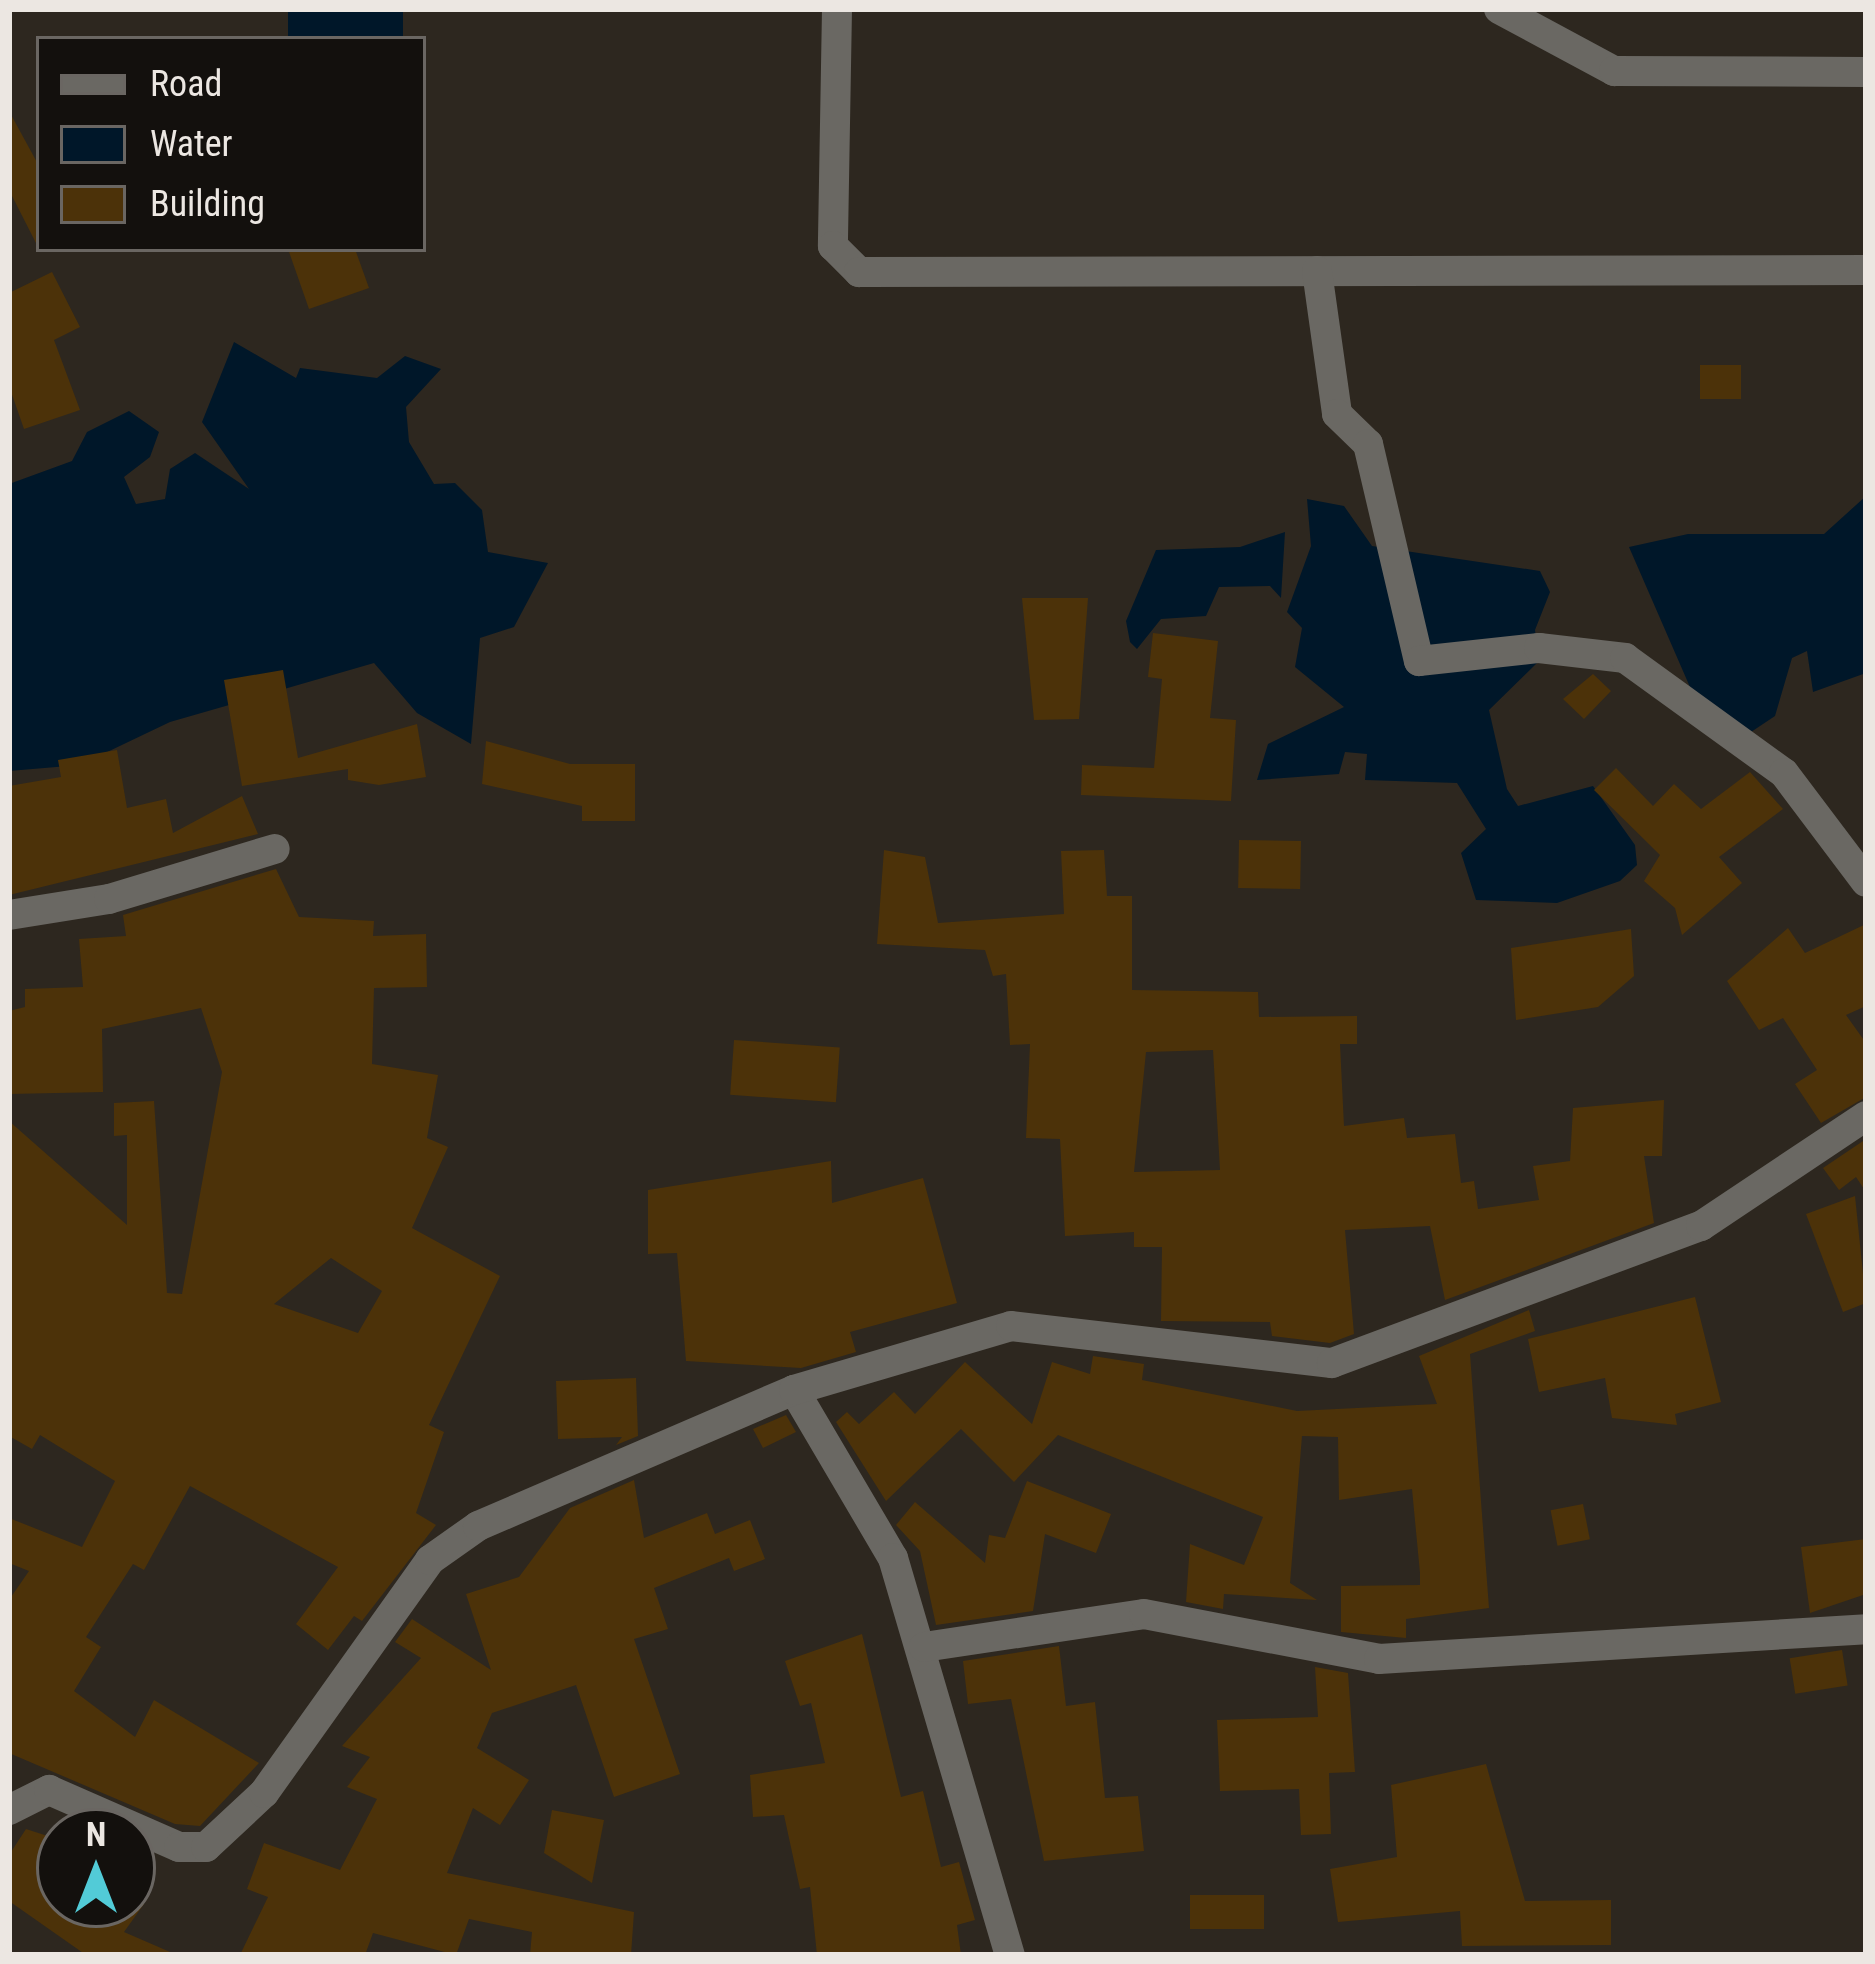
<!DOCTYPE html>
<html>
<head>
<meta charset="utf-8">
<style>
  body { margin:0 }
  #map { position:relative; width:1875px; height:1964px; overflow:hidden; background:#2d271f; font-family:"Roboto Condensed",sans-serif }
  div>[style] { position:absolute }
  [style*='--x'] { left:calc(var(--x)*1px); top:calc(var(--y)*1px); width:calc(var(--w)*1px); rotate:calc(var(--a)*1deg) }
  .water>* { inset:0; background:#001729; transform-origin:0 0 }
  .building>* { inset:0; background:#4c3209; transform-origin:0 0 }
  .minor>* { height:30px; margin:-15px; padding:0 15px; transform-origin:15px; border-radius:15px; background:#6a6863 }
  span { translate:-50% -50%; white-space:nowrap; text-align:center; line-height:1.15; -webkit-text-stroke:12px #13100d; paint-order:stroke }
  .frame { position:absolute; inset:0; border:12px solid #ece7e2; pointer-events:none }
  .legend { position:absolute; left:36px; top:36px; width:390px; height:216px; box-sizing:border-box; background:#13100d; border:3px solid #6a6662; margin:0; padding:15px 21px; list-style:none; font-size:36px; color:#ece7e2 }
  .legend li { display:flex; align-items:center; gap:24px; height:60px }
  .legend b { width:60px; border:3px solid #6a6662 }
  .north { position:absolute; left:36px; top:1808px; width:120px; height:120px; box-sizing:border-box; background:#13100d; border:3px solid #6a6662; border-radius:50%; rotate:0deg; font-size:33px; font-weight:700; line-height:48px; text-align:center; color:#ece7e2 }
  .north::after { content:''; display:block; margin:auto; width:42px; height:54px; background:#52cbd7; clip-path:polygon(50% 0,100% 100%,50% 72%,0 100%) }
</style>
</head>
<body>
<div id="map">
  <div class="water">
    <div style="left:288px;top:9px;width:115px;height:30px"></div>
    <div style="clip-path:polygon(234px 342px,296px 378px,300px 368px,377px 378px,405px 356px,441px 369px,406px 407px,409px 442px,434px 484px,455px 483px,482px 510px,488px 552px,548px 563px,514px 627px,480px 638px,471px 744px,417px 713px,374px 663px,170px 722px,80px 765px,9px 771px,9px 484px,72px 461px,87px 432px,129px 411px,159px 432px,150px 457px,124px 477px,136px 504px,165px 499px,170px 469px,195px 453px,249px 489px,202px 422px)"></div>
    <div style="clip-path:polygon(1866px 496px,1866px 673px,1813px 692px,1807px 651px,1792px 658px,1775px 716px,1736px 742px,1693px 694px,1629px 547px,1688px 534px,1824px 534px)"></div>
    <div style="clip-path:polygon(1307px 499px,1344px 506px,1372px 546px,1540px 571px,1550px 592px,1535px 630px,1539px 661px,1489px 710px,1507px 789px,1518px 806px,1593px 786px,1635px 845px,1637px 865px,1620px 881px,1557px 903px,1476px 900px,1461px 853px,1486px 829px,1457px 783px,1365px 780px,1367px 754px,1345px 752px,1339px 774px,1257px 780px,1268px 744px,1344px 707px,1295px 667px,1302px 628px,1287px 612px,1311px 546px)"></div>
    <div style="clip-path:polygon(1285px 532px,1281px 598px,1270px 586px,1219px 587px,1206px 616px,1161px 619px,1137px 649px,1130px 642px,1126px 621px,1156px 550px,1240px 547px)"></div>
  </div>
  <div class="building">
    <div style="clip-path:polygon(9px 111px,39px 166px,39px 249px,9px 190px)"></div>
    <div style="clip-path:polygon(288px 249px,355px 249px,369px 288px,309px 309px)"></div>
    <div style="clip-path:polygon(52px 272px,80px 327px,54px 340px,80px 410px,24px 429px,9px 386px,9px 293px)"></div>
    <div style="left:1700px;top:365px;width:41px;height:34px"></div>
    <div style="clip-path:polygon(1022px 598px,1088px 598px,1079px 719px,1034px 720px)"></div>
    <div style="clip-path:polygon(1153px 633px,1218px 641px,1210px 718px,1236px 720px,1231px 801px,1081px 795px,1082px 765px,1154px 768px,1162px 679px,1148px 677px)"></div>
    <div style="clip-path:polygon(283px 670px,298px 758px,417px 724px,426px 777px,379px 785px,348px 780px,348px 769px,242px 786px,224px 680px)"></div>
    <div style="clip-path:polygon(1593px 674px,1611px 691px,1584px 719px,1563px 699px)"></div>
    <div style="clip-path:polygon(486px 741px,570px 764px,635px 764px,635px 821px,582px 821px,582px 806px,482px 784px)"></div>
    <div style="clip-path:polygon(117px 750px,127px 808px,166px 799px,173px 833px,242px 796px,258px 834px,9px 895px,9px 786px,61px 777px,58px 760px)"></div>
    <div style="clip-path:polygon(1616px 768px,1653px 806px,1674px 784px,1701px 809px,1750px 772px,1783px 809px,1719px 857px,1742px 883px,1682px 935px,1675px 908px,1644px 881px,1660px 855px,1594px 790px)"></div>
    <div style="left:1301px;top:841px;width:48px;height:62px;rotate:91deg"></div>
    <div style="clip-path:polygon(evenodd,884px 850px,925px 857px,938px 923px,1064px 914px,1061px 851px,1104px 850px,1107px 896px,1132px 896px,1132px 990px,1258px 992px,1259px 1017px,1357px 1016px,1357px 1044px,1340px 1044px,1344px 1126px,1404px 1118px,1407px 1138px,1455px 1134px,1461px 1183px,1474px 1181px,1478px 1209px,1539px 1200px,1533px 1166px,1570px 1161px,1573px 1108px,1664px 1100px,1662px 1156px,1644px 1156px,1654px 1223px,1445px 1300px,1430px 1226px,1345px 1230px,1354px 1334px,1330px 1343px,1272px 1336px,1270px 1322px,1161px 1321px,1162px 1247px,1134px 1247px,1134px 1232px,1065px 1236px,1060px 1139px,1026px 1138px,1030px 1044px,1010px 1045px,1006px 974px,993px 976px,985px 950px,877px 944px,884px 850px,1213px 1050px,1220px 1170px,1134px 1172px,1146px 1052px,1213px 1050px)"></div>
    <div style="clip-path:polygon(evenodd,276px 869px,299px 917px,374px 921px,373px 936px,426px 934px,427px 987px,374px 988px,372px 1064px,438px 1075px,427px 1138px,448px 1147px,412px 1228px,500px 1276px,429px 1425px,444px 1432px,416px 1513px,436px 1525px,362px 1621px,354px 1616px,328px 1650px,296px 1624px,338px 1567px,190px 1486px,144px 1570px,133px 1564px,86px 1637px,101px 1647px,74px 1691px,135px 1737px,154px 1700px,259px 1763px,200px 1826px,175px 1824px,9px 1753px,9px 1600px,29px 1571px,9px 1563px,9px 1518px,82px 1547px,115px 1481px,40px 1435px,32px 1449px,9px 1436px,9px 1121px,127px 1225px,127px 1135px,114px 1136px,114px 1103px,154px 1101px,167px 1293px,182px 1294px,222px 1072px,201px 1008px,102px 1029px,103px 1092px,9px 1094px,9px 1011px,25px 1007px,25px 989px,83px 987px,79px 939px,126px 936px,123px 915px,276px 869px,331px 1258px,382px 1291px,358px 1333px,274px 1304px,331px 1258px)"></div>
    <div style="clip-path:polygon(1866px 924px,1866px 1006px,1846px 1015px,1866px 1043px,1866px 1097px,1821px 1123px,1795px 1084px,1817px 1070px,1783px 1018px,1759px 1030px,1727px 981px,1788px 928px,1805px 953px)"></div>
    <div style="clip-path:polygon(1631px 929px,1634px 976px,1598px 1007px,1516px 1020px,1511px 948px)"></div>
    <div style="left:734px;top:1040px;width:106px;height:55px;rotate:4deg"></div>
    <div style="clip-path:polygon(1866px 1139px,1866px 1192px,1856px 1177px,1839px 1190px,1823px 1168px)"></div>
    <div style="clip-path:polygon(831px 1161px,832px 1203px,923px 1178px,957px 1303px,850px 1332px,856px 1352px,801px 1368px,686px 1361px,677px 1253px,648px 1254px,648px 1190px)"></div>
    <div style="clip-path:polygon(1855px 1196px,1866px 1303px,1843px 1312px,1806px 1214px)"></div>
    <div style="clip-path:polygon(1695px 1297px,1721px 1402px,1675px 1414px,1677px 1425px,1612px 1418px,1605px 1378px,1539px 1392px,1528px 1339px)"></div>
    <div style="clip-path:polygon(1529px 1310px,1535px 1331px,1470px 1354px,1489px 1608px,1406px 1619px,1406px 1638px,1341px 1632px,1341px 1586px,1420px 1585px,1420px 1573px,1412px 1489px,1339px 1500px,1338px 1437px,1302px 1436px,1290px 1583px,1317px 1600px,1224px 1594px,1223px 1609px,1186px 1602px,1190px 1544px,1244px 1565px,1263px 1517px,1058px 1435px,1014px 1482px,961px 1429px,886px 1501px,836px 1422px,847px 1412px,859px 1424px,894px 1392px,915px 1414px,965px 1362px,1032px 1424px,1052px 1362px,1090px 1374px,1093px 1356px,1144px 1364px,1142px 1380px,1297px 1411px,1437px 1404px,1419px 1356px)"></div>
    <div style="clip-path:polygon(636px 1378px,638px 1436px,616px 1445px,622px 1437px,558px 1439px,556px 1381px)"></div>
    <div style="clip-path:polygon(786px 1415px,796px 1432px,763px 1448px,753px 1429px)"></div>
    <div style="clip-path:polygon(634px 1480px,644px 1538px,707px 1513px,715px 1534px,750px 1520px,765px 1559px,734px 1571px,729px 1558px,654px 1588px,668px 1629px,634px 1639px,680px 1774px,614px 1797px,576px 1685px,492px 1713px,477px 1748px,529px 1780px,500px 1825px,473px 1808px,447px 1873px,634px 1912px,631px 1955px,530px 1955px,532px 1932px,469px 1919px,456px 1955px,373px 1933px,365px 1955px,240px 1955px,268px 1897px,247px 1889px,264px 1843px,340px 1870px,377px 1799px,347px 1787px,370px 1757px,342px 1746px,421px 1658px,395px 1642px,412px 1619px,491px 1670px,466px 1594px,519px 1577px,570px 1508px)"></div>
    <div style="clip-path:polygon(1027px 1481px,1111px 1514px,1096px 1553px,1045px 1534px,1033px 1611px,936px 1625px,920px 1551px,896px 1525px,915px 1502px,985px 1563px,989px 1535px,1005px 1538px)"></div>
    <div style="left:1583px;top:1504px;width:36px;height:33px;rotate:79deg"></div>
    <div style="clip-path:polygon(1866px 1539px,1866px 1594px,1810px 1613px,1801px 1547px)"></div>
    <div style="clip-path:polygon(862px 1634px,901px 1797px,923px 1791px,941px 1867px,959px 1862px,975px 1920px,957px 1925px,961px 1955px,817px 1955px,810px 1887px,800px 1889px,784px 1815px,753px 1817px,750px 1775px,825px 1763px,811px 1703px,800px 1706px,785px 1661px)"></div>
    <div style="clip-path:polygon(1059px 1646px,1066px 1706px,1095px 1702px,1105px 1798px,1138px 1796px,1144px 1851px,1044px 1861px,1011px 1699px,968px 1704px,963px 1661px)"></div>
    <div style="left:1842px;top:1650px;width:36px;height:53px;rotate:81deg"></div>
    <div style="clip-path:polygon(1315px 1667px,1348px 1673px,1355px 1772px,1329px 1773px,1331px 1834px,1301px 1835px,1299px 1789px,1220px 1791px,1217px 1720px,1318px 1717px)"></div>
    <div style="clip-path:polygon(1486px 1764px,1525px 1901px,1611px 1900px,1611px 1945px,1462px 1946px,1460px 1911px,1338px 1922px,1330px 1869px,1397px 1857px,1391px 1785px)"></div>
    <div style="clip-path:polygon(552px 1810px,604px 1820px,592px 1883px,544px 1853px)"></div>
    <div style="clip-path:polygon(26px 1829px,60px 1840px,60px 1904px,144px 1904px,124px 1932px,177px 1955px,86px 1955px,9px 1901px,9px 1855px)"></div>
    <div style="left:1190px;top:1895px;width:74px;height:34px"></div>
  </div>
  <div class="minor">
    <div style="--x:837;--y:9;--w:237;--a:91"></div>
    <div style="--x:833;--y:246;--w:37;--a:45"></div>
    <div style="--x:859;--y:272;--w:1007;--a:-0.11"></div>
    <div style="--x:1499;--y:9;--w:131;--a:28.3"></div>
    <div style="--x:1614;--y:71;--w:252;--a:0.2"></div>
    <div style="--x:1317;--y:271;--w:144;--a:82"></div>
    <div style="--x:1337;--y:414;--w:43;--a:44.1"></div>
    <div style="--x:1368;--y:444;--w:223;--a:76.8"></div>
    <div style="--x:1419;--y:661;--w:121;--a:-6.2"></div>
    <div style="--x:1539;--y:648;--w:87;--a:6.6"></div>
    <div style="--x:1625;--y:658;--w:196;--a:35.9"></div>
    <div style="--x:1784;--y:773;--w:136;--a:53"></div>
    <div style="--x:9;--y:915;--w:101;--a:-9.1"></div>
    <div style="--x:109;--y:899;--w:173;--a:-16.8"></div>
    <div style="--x:794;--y:1390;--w:195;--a:59.5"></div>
    <div style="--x:893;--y:1558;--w:414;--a:73.6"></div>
    <div style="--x:924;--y:1647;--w:222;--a:-8.5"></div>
    <div style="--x:1144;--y:1614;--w:239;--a:10.8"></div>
    <div style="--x:1379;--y:1659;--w:488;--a:-3.5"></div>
    <div style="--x:9;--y:1810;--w:45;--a:-26.6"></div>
    <div style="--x:49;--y:1790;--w:142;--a:23.7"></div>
    <div style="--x:179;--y:1847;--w:27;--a:0"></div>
    <div style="--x:206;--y:1847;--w:79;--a:-43"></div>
    <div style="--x:264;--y:1793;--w:286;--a:-54.5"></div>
    <div style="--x:430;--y:1560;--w:59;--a:-35.3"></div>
    <div style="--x:478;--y:1526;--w:344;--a:-23.3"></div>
    <div style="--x:794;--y:1390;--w:226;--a:-16.4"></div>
    <div style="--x:1011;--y:1326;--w:323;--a:6.6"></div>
    <div style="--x:1332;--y:1363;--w:394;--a:-20.4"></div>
    <div style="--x:1701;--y:1226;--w:198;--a:-33.7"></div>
  </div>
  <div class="frame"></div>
  <ul class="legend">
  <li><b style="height:15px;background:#6a6863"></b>Road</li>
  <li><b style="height:33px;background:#001729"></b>Water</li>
  <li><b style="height:33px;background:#4c3209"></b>Building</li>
  </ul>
  <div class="north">N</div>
</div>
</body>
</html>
